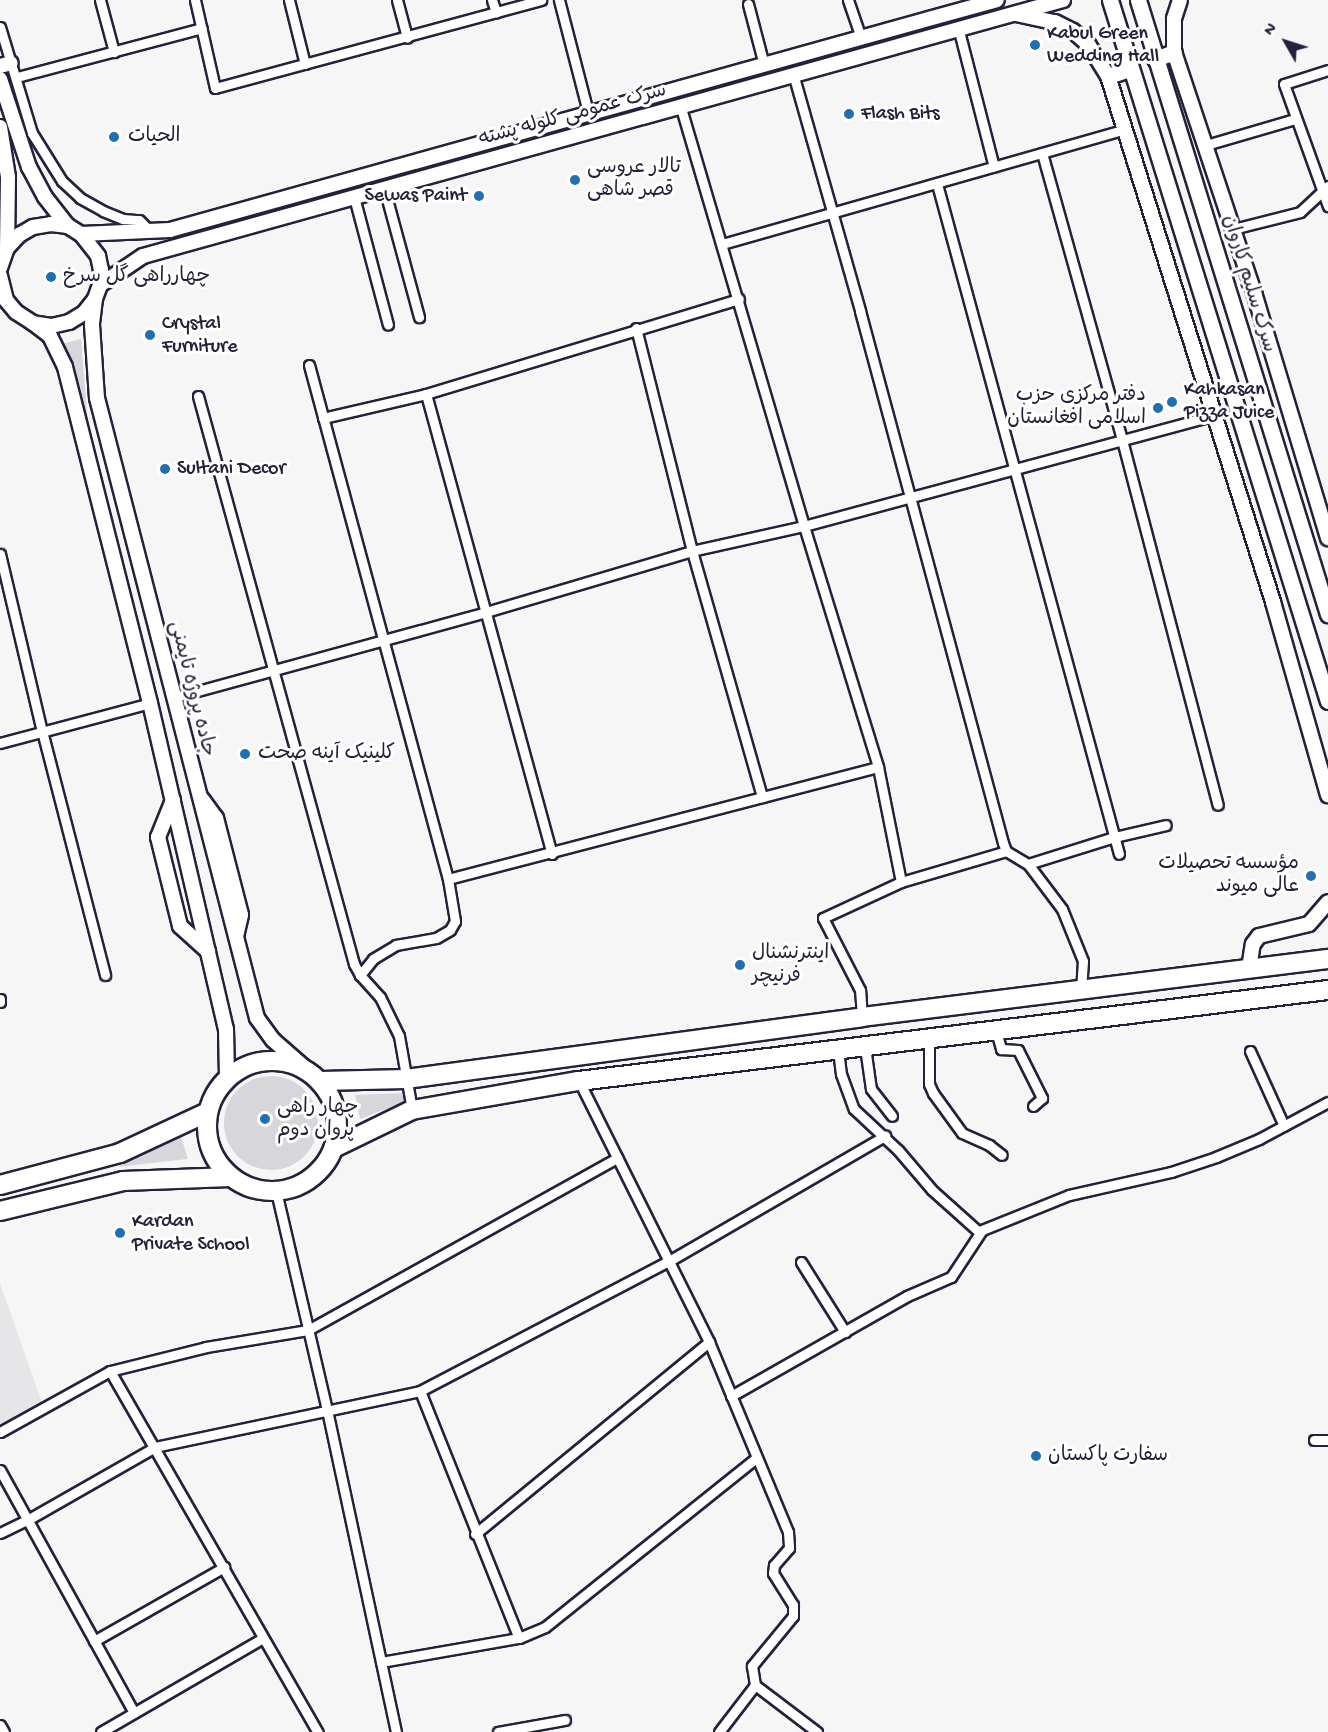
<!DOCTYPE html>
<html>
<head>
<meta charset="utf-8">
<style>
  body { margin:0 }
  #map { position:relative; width:1328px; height:1732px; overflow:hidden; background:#f6f6f7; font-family:"Gochi Hand","Playpen Sans Arabic",sans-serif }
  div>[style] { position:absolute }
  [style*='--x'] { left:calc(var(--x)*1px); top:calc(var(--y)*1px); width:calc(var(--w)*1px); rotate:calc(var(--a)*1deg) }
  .built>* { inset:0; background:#e6e6e9 }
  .green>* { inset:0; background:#d7d7db }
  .round { border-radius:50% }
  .roads { filter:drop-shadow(2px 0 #22223b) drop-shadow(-2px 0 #22223b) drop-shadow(0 2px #22223b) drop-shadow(0 -2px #22223b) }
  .street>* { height:9px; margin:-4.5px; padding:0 4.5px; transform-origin:4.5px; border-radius:4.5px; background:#fff }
  .secondary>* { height:14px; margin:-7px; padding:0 7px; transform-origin:7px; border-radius:7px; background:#fff }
  .primary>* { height:15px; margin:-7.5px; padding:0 7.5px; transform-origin:7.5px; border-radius:7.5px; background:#fff }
  .highway>* { height:18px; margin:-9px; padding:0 9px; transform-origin:9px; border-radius:9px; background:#fff }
  .highway>.ring { margin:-9px; padding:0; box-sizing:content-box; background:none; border:18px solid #fff; border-radius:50% }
  .dots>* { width:16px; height:16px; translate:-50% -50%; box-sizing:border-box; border:3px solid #fff; border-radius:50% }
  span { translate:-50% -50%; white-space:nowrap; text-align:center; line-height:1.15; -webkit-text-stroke:6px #fff; paint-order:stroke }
  .poi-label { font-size:20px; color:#22223b }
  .left { translate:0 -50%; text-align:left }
  .right { translate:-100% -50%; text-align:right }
  .street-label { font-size:20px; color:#22223b }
  .north { position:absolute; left:1256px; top:12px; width:60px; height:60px; -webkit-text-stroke:4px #fff; paint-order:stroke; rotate:309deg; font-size:16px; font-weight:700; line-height:24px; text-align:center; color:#22223b }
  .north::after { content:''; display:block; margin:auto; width:21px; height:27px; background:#22223b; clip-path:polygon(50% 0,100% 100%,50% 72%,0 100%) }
</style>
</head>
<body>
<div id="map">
  <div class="built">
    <div style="clip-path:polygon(0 1283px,43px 1406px,0 1424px)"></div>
  </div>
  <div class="green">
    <div style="clip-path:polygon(81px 339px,88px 424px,61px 344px)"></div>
    <div class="round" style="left:224px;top:1076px;width:94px;height:94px"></div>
    <div style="clip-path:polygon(405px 1093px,407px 1101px,360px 1119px,355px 1095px)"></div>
    <div style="clip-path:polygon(181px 1137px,188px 1159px,117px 1167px)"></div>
  </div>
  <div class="roads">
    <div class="street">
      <div style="--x:100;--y:0;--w:54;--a:74.9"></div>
      <div style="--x:195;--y:0;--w:90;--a:77.2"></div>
      <div style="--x:215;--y:88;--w:338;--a:-15.1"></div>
      <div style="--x:289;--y:0;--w:66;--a:76"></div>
      <div style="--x:397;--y:0;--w:39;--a:75"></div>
      <div style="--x:492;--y:0;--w:13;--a:72"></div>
      <div style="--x:559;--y:0;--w:116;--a:75.5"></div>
      <div style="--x:848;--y:0;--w:39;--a:71"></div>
      <div style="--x:748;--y:4;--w:63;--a:75.3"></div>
      <div style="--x:0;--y:27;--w:111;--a:73.2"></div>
      <div style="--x:32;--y:133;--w:57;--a:58"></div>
      <div style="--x:62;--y:181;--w:25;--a:43"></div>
      <div style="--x:80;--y:198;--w:26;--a:29"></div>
      <div style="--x:103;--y:211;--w:22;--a:22"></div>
      <div style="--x:123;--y:219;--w:16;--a:4"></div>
      <div style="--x:139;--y:220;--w:16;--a:45"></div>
      <div style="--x:959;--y:31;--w:140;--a:75.6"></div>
      <div style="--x:1328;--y:70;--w:46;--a:162.3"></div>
      <div style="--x:1284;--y:84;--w:130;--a:70.2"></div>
      <div style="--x:17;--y:77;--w:191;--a:-14.8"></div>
      <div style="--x:794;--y:77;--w:243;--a:74.2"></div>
      <div style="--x:860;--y:311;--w:551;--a:74.95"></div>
      <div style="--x:1003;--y:843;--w:9;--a:69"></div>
      <div style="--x:1006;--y:851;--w:26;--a:31"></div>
      <div style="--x:1028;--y:864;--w:56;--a:52.9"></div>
      <div style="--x:1062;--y:909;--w:56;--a:68"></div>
      <div style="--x:1083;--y:961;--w:28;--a:94"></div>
      <div style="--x:681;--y:108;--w:436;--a:73.6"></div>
      <div style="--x:804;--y:526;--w:252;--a:72.9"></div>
      <div style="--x:878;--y:767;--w:117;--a:78.7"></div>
      <div style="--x:1206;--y:145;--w:93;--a:-16.3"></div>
      <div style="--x:1042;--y:153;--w:298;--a:74.4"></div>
      <div style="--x:1122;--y:440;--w:377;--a:75.3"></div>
      <div style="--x:937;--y:184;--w:694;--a:74.8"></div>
      <div style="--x:384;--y:188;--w:134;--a:74.8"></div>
      <div style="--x:354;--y:197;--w:132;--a:75.1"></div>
      <div style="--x:1233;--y:229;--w:69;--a:-14.2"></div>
      <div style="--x:1300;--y:212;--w:38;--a:-43"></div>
      <div style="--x:722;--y:244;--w:419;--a:-15.9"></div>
      <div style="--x:636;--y:328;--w:230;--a:75.9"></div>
      <div style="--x:692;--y:551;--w:256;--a:74.1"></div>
      <div style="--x:309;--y:365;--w:532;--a:74.87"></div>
      <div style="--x:448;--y:879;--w:43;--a:80.5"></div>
      <div style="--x:455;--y:921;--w:10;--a:119"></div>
      <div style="--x:450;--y:930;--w:16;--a:150"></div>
      <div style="--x:436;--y:938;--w:41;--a:170.1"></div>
      <div style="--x:396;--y:945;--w:27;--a:149"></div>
      <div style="--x:373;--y:959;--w:21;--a:129"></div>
      <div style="--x:426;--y:394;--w:477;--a:74.7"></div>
      <div style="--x:198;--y:396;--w:589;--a:74.64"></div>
      <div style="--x:354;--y:964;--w:13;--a:61"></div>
      <div style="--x:360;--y:975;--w:30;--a:48"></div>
      <div style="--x:380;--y:997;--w:43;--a:64"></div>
      <div style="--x:399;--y:1036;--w:75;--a:80"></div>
      <div style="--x:323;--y:418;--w:106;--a:-13.1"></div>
      <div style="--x:426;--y:394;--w:327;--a:-16.9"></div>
      <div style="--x:0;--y:554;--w:182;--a:76.7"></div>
      <div style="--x:42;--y:731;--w:252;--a:75.5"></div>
      <div style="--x:172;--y:698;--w:326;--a:-15.3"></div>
      <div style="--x:486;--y:612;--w:215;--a:-16.5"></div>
      <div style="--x:692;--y:551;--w:115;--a:-12.6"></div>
      <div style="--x:804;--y:526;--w:425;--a:-15.1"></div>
      <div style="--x:0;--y:743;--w:155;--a:-14.9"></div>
      <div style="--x:1028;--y:864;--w:90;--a:-17.4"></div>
      <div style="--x:1114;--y:837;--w:53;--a:-13"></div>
      <div style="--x:448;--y:879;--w:444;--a:-14.6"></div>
      <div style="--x:0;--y:999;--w:3;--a:90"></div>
      <div style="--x:862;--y:1017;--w:27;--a:-94"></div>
      <div style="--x:860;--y:990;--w:81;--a:-117.2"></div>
      <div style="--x:823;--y:918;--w:86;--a:-24.8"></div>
      <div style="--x:901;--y:882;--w:109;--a:-16.4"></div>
      <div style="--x:996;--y:1031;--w:19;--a:74"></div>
      <div style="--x:1001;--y:1049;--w:17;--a:3"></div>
      <div style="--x:1018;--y:1050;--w:54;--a:63.4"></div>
      <div style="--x:1042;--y:1098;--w:12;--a:138"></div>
      <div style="--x:929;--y:1039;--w:45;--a:90"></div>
      <div style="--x:929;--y:1084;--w:10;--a:66"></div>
      <div style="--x:933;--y:1093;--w:49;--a:54.1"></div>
      <div style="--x:962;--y:1133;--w:30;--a:24"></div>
      <div style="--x:989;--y:1145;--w:16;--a:38"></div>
      <div style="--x:865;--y:1047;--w:42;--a:81.9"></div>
      <div style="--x:871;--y:1089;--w:34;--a:52"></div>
      <div style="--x:838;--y:1050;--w:24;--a:83"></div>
      <div style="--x:841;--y:1074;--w:37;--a:70"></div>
      <div style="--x:854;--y:1109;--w:60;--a:43"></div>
      <div style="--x:898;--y:1150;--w:52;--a:49.6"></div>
      <div style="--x:932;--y:1190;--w:63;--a:41.8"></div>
      <div style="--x:1250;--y:1051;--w:82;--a:65.6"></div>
      <div style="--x:579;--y:1081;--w:292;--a:63.5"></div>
      <div style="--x:709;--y:1342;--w:206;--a:67.4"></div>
      <div style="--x:788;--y:1532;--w:16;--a:86"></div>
      <div style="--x:789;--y:1548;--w:23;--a:131"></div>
      <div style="--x:774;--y:1565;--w:8;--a:97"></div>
      <div style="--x:773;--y:1573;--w:38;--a:58"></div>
      <div style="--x:793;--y:1605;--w:11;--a:90"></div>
      <div style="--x:793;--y:1616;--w:65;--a:129.4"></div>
      <div style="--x:752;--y:1666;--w:19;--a:81"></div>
      <div style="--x:755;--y:1685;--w:78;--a:37.2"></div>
      <div style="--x:276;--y:1191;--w:225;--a:76.9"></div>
      <div style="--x:327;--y:1410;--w:329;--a:77.9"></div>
      <div style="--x:801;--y:1262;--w:83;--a:57.8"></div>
      <div style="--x:110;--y:1371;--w:417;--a:60.1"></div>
      <div style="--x:420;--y:1391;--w:266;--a:68.2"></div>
      <div style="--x:731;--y:1396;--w:202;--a:-29.6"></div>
      <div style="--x:907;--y:1296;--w:48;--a:-23.4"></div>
      <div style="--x:951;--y:1277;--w:56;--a:-56.6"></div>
      <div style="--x:982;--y:1230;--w:94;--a:-21.9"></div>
      <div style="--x:1069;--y:1195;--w:105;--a:-12.7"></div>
      <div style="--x:1171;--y:1172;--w:47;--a:-18.4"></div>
      <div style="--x:1216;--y:1157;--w:47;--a:-22.7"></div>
      <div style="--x:1259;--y:1139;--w:78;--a:-28.2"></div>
      <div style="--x:0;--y:1432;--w:126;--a:-29"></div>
      <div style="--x:110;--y:1371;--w:99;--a:-14"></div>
      <div style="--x:206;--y:1347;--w:103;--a:-9.5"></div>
      <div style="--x:308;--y:1330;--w:354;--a:-29.1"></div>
      <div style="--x:1314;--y:1440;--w:14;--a:0"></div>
      <div style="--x:0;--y:1470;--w:277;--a:61.1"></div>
      <div style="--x:0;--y:1533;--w:32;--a:-26"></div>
      <div style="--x:29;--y:1519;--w:145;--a:-29.7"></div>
      <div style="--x:155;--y:1447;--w:271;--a:-11.9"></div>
      <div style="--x:420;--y:1391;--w:281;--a:-27.6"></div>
      <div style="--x:669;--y:1261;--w:250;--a:-30.1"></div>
      <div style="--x:475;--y:1534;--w:303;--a:-39.4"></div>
      <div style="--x:94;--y:1641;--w:150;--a:-29.6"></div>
      <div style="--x:381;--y:1662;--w:140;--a:-9.9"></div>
      <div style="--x:519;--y:1638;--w:28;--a:-23"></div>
      <div style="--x:545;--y:1627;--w:270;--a:-38.7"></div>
      <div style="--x:0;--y:1725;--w:8;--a:60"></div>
      <div style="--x:101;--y:1732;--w:187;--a:-30.1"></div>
      <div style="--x:498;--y:1732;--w:68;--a:-10.2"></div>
      <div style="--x:719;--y:1732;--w:59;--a:-52.5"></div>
    </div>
    <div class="secondary">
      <div style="--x:1180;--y:0;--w:20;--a:108"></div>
      <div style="--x:1174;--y:19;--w:33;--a:90"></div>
      <div style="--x:1174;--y:52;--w:257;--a:71.6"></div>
      <div style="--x:1255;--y:296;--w:253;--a:73.2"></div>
      <div style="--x:1016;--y:14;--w:40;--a:12"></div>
      <div style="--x:1055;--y:22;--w:20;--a:27"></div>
      <div style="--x:1073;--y:31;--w:20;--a:41"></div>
      <div style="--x:1088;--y:44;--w:38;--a:58"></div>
      <div style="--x:1108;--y:76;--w:551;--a:72.58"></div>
      <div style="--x:1273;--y:602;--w:201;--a:74.1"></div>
      <div style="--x:0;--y:66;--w:11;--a:-15"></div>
      <div style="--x:0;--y:79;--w:93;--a:71.8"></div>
      <div style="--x:29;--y:167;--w:34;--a:62"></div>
      <div style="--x:45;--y:197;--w:37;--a:52"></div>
      <div style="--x:0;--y:127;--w:51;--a:80.9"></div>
      <div style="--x:8;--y:177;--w:71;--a:90.8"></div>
      <div style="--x:81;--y:234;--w:89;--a:-2.6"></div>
      <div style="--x:170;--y:230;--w:858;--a:-15.54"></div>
      <div style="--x:0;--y:268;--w:21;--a:-71"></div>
      <div style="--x:7;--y:248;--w:18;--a:-47"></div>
      <div style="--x:19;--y:235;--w:16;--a:-30"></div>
      <div style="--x:33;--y:227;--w:18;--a:-9"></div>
      <div style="--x:51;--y:224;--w:17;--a:7"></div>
      <div style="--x:68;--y:226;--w:15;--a:32"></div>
      <div style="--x:81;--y:234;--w:28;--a:52"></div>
      <div style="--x:98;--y:256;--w:14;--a:78"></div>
      <div style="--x:101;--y:270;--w:15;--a:94"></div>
      <div style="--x:100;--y:285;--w:15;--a:110"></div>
      <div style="--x:95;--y:299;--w:18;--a:128"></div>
      <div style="--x:84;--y:313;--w:17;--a:149"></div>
      <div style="--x:69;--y:322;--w:18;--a:167"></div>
      <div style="--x:51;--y:326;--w:18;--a:-171"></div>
      <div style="--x:33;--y:323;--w:20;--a:-147"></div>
      <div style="--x:16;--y:312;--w:16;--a:-130"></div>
      <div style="--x:6;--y:300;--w:25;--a:-104"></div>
      <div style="--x:100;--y:285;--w:52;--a:-34"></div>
      <div style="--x:143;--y:256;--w:955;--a:-15.55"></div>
      <div style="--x:95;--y:299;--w:26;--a:97"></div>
      <div style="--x:92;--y:325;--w:73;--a:86.1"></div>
      <div style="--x:97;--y:398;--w:640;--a:75.53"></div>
      <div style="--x:257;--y:1018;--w:27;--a:54"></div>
      <div style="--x:273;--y:1040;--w:43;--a:41.2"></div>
      <div style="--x:33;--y:323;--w:21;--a:37"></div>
      <div style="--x:50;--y:336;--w:34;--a:64"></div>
      <div style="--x:65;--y:367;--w:347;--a:75.8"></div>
      <div style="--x:150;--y:703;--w:335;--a:76.9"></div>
      <div style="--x:226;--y:1029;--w:49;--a:88.8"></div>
      <div style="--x:202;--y:799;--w:24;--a:54"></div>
      <div style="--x:216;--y:818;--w:100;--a:75.5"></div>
      <div style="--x:241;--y:915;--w:22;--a:103"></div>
      <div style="--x:173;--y:800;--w:40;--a:112"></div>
      <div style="--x:158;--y:837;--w:92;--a:76.1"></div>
      <div style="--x:180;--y:926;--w:38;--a:42"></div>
      <div style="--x:1249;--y:968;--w:24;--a:-81"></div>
      <div style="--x:1253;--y:944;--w:10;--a:-53"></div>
      <div style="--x:1259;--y:936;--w:51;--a:-13.5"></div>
      <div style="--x:1309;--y:924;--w:29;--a:-49"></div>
    </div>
    <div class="primary">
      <div style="--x:1110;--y:0;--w:734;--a:72.73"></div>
      <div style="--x:1138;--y:0;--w:643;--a:72.81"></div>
      <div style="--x:1155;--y:59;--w:20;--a:-20"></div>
      <div style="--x:1108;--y:76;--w:22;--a:-18"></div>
    </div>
    <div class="highway">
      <div class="ring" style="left:207px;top:1061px;width:112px;height:112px"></div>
      <div style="--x:321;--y:1081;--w:85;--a:-1.3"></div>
      <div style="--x:406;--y:1079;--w:460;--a:-7.7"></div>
      <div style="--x:862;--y:1017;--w:470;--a:-7.1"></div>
      <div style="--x:334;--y:1148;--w:87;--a:-26"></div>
      <div style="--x:412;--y:1110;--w:169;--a:-9.9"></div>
      <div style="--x:579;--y:1081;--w:755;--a:-6.93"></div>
      <div style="--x:0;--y:1185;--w:124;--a:-14.9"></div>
      <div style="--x:120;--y:1153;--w:97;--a:-25"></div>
      <div style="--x:0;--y:1211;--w:127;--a:-13.7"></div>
      <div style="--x:123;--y:1181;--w:108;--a:-2.1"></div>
    </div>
  </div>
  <div class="dots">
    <div style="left:1035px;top:45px;background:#1f6fb2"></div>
    <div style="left:849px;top:114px;background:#1f6fb2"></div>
    <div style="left:114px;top:137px;background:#1f6fb2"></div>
    <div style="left:575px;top:180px;background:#1f6fb2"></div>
    <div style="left:479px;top:196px;background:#1f6fb2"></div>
    <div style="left:51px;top:277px;background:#1f6fb2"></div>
    <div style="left:150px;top:335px;background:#1f6fb2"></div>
    <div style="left:1172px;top:402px;background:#1f6fb2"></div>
    <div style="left:1158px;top:408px;background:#1f6fb2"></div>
    <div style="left:165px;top:469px;background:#1f6fb2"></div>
    <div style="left:245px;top:754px;background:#1f6fb2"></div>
    <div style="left:1311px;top:876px;background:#1f6fb2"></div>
    <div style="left:740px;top:965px;background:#1f6fb2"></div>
    <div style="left:265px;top:1119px;background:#1f6fb2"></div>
    <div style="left:120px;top:1233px;background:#1f6fb2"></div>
    <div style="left:1036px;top:1456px;background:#1f6fb2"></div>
  </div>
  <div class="poi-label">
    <span class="left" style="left:1047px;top:46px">Kabul Green<br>Wedding Hall</span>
    <span class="left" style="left:861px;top:114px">Flash Bits</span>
    <span class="left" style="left:128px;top:137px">الحیات</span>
    <span class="left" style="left:587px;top:180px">تالار عروسی<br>قصر شاهی</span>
    <span class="right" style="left:467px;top:196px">Sewas Paint</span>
    <span class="left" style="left:63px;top:277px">چهارراهی گل سرخ</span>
    <span class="left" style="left:162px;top:336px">Crystal<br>Furniture</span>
    <span class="left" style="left:1184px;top:402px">Kahkasan<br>Pizza Juice</span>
    <span class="right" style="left:1146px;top:408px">دفتر مرکزی حزب<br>اسلامی افغانستان</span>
    <span class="left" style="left:177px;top:469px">Sultani Decor</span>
    <span class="left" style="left:258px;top:754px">کلینیک آینه صحت</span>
    <span class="right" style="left:1299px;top:876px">مؤسسه تحصیلات<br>عالی میوند</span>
    <span class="left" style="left:752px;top:966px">اینترنشنال<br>فرنیچر</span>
    <span class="left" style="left:277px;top:1120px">چهار راهی<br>پروان دوم</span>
    <span class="left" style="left:132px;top:1234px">Kardan<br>Private School</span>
    <span class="left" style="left:1048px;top:1456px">سفارت پاکستان</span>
  </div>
  <div class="street-label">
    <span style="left:573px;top:116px;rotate:-15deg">سرک عمومی کلوله پشته</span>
    <span style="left:1248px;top:284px;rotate:73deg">سرک سلیم کاروان</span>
    <span style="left:191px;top:689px;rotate:76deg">جاده پروژه تایمنی</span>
  </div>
  <div class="north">N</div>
</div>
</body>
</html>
